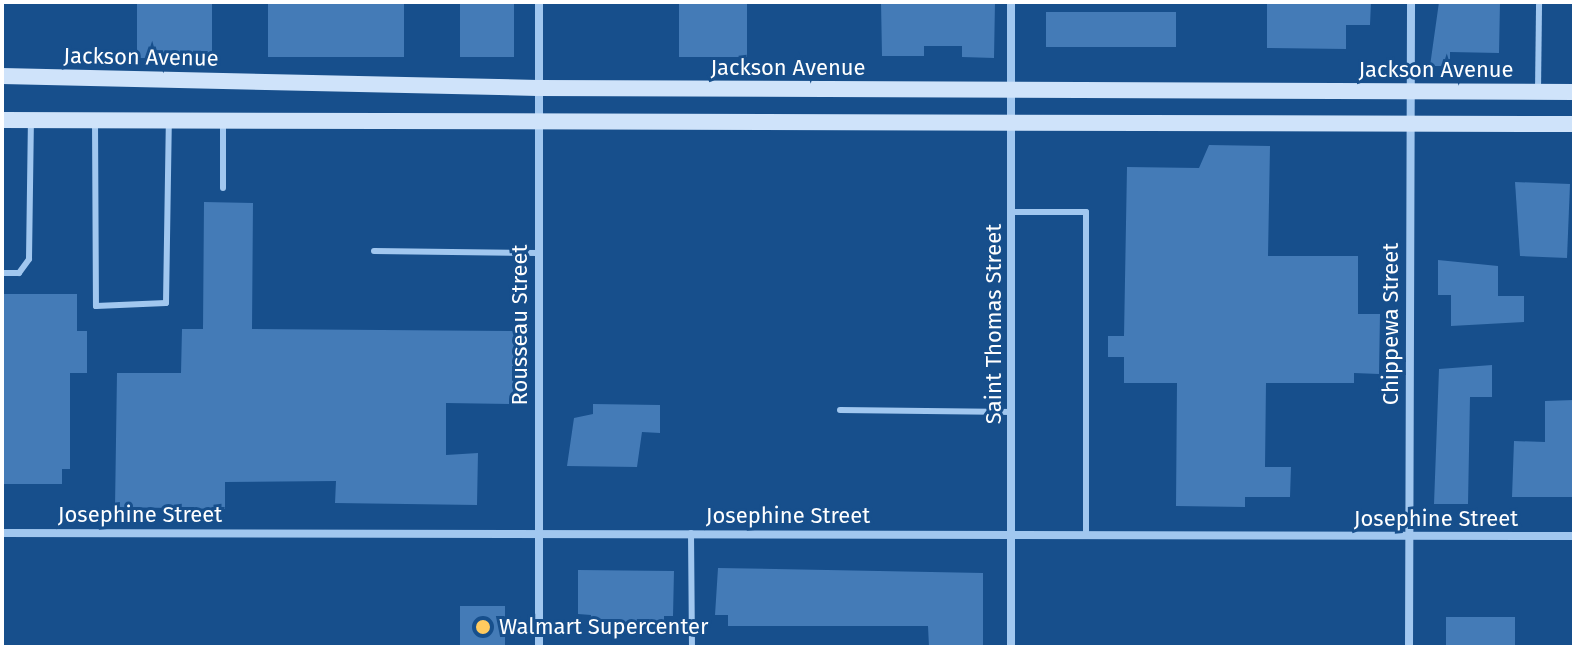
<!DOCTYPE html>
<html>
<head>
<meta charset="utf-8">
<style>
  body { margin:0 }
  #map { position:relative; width:1576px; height:649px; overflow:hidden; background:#174f8c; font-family:"Fira Sans",sans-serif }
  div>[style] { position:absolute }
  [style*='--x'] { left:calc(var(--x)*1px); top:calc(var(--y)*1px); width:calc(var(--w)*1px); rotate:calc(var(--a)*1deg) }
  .building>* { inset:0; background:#447bb7; transform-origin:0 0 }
  .lane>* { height:6px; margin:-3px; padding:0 3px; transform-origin:3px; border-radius:3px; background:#a1c7ef }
  .street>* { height:8px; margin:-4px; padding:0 4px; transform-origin:4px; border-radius:4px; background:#a1c7ef }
  .secondary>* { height:16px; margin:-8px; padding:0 8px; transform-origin:8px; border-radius:8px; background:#cfe3fa }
  .dots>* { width:22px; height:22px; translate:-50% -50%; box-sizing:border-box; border:4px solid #174f8c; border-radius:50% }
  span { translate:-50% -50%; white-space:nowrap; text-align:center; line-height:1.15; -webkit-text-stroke:6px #174f8c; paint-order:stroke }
  .street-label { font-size:22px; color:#fff }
  .poi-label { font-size:22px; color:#fff }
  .left { translate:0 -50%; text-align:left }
  .frame { position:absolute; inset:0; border:4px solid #fff; pointer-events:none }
</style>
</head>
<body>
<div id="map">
  <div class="building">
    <div style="left:137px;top:2px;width:75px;height:56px"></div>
    <div style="left:268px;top:2px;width:136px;height:55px"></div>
    <div style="left:460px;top:2px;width:54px;height:55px"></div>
    <div style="left:679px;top:2px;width:68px;height:55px"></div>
    <div style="clip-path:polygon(881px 2px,995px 2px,994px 58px,962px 57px,962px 46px,924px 46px,924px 56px,882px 56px)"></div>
    <div style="clip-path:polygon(1267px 2px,1371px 2px,1370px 25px,1346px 25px,1346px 49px,1267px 48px)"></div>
    <div style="clip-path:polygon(1439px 2px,1500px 2px,1499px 53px,1450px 52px,1450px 66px,1430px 66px)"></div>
    <div style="left:1046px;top:12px;width:130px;height:35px"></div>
    <div style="clip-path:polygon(1209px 145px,1270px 146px,1268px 256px,1358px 256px,1358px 314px,1380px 314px,1379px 374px,1354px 373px,1354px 383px,1266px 383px,1265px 467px,1291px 467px,1290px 497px,1245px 497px,1245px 507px,1176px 506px,1177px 383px,1124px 383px,1124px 357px,1108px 357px,1108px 336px,1124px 336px,1127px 167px,1199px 168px)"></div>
    <div style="clip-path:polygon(1515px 182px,1570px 184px,1567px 258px,1520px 256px)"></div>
    <div style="clip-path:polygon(204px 202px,253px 203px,252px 329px,514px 331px,513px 404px,446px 403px,446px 455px,478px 453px,477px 505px,335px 503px,336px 481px,225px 482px,225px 509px,115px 507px,117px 373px,181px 373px,182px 329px,203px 329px)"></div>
    <div style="clip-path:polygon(1438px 260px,1498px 266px,1498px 296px,1524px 296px,1524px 322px,1451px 326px,1451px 295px,1438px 295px)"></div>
    <div style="clip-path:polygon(2px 294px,77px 294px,77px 331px,87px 331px,87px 373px,70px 373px,70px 469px,62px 469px,62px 484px,2px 484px)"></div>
    <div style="clip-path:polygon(1492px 365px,1492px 397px,1470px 397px,1468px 504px,1434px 504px,1439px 369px)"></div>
    <div style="clip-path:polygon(1574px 400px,1574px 497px,1512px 497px,1514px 441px,1545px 442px,1545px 401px)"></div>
    <div style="clip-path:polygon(593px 404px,660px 405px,660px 433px,642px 432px,637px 467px,567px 466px,574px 418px,593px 414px)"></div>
    <div style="clip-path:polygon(718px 568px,983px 573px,983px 647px,929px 647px,928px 626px,728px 626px,728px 615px,715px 615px)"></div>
    <div style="clip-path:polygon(578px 570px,674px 571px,673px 616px,664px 616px,664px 626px,590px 625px,591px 615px,578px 614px)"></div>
    <div style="left:460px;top:606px;width:45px;height:41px"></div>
    <div style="left:1515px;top:617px;width:28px;height:69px;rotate:90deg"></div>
  </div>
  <div class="lane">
    <div style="--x:1538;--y:90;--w:88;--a:-89.3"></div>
    <div style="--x:95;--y:121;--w:185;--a:89.7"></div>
    <div style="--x:96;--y:306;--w:70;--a:-2.5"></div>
    <div style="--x:166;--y:303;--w:182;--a:-89.1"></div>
    <div style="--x:223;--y:188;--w:67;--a:-90"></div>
    <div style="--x:1013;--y:212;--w:73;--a:0"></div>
    <div style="--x:1086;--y:212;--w:324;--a:90"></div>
    <div style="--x:374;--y:251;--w:164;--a:0.7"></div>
    <div style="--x:2;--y:273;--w:17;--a:0"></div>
    <div style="--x:19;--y:273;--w:17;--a:-54"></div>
    <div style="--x:29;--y:259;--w:138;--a:-89.2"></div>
    <div style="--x:840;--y:410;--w:172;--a:0.7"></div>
    <div style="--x:691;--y:533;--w:114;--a:89.5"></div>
  </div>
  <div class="street">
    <div style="--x:539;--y:2;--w:645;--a:90"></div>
    <div style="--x:1011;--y:2;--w:645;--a:90"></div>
    <div style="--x:2;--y:533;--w:1572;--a:0.11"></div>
    <div style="--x:1409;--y:647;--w:645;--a:-89.82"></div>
  </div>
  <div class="secondary">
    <div style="--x:2;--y:76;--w:536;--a:1.28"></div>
    <div style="--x:538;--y:88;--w:1036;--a:0.22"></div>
    <div style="--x:2;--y:120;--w:1572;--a:0.15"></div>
  </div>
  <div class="dots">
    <div style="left:483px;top:627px;background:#ffca5f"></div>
  </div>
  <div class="street-label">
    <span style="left:141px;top:57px;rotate:1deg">Jackson Avenue</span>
    <span style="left:788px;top:68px">Jackson Avenue</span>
    <span style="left:1436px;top:70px">Jackson Avenue</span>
    <span style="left:994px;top:324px;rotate:-90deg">Saint Thomas Street</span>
    <span style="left:1391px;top:324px;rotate:-90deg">Chippewa Street</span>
    <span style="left:520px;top:325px;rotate:-90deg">Rousseau Street</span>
    <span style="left:140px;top:515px">Josephine Street</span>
    <span style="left:788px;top:516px">Josephine Street</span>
    <span style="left:1436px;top:519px">Josephine Street</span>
  </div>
  <div class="poi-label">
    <span class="left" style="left:499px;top:627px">Walmart Supercenter</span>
  </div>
  <div class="frame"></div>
</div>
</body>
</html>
